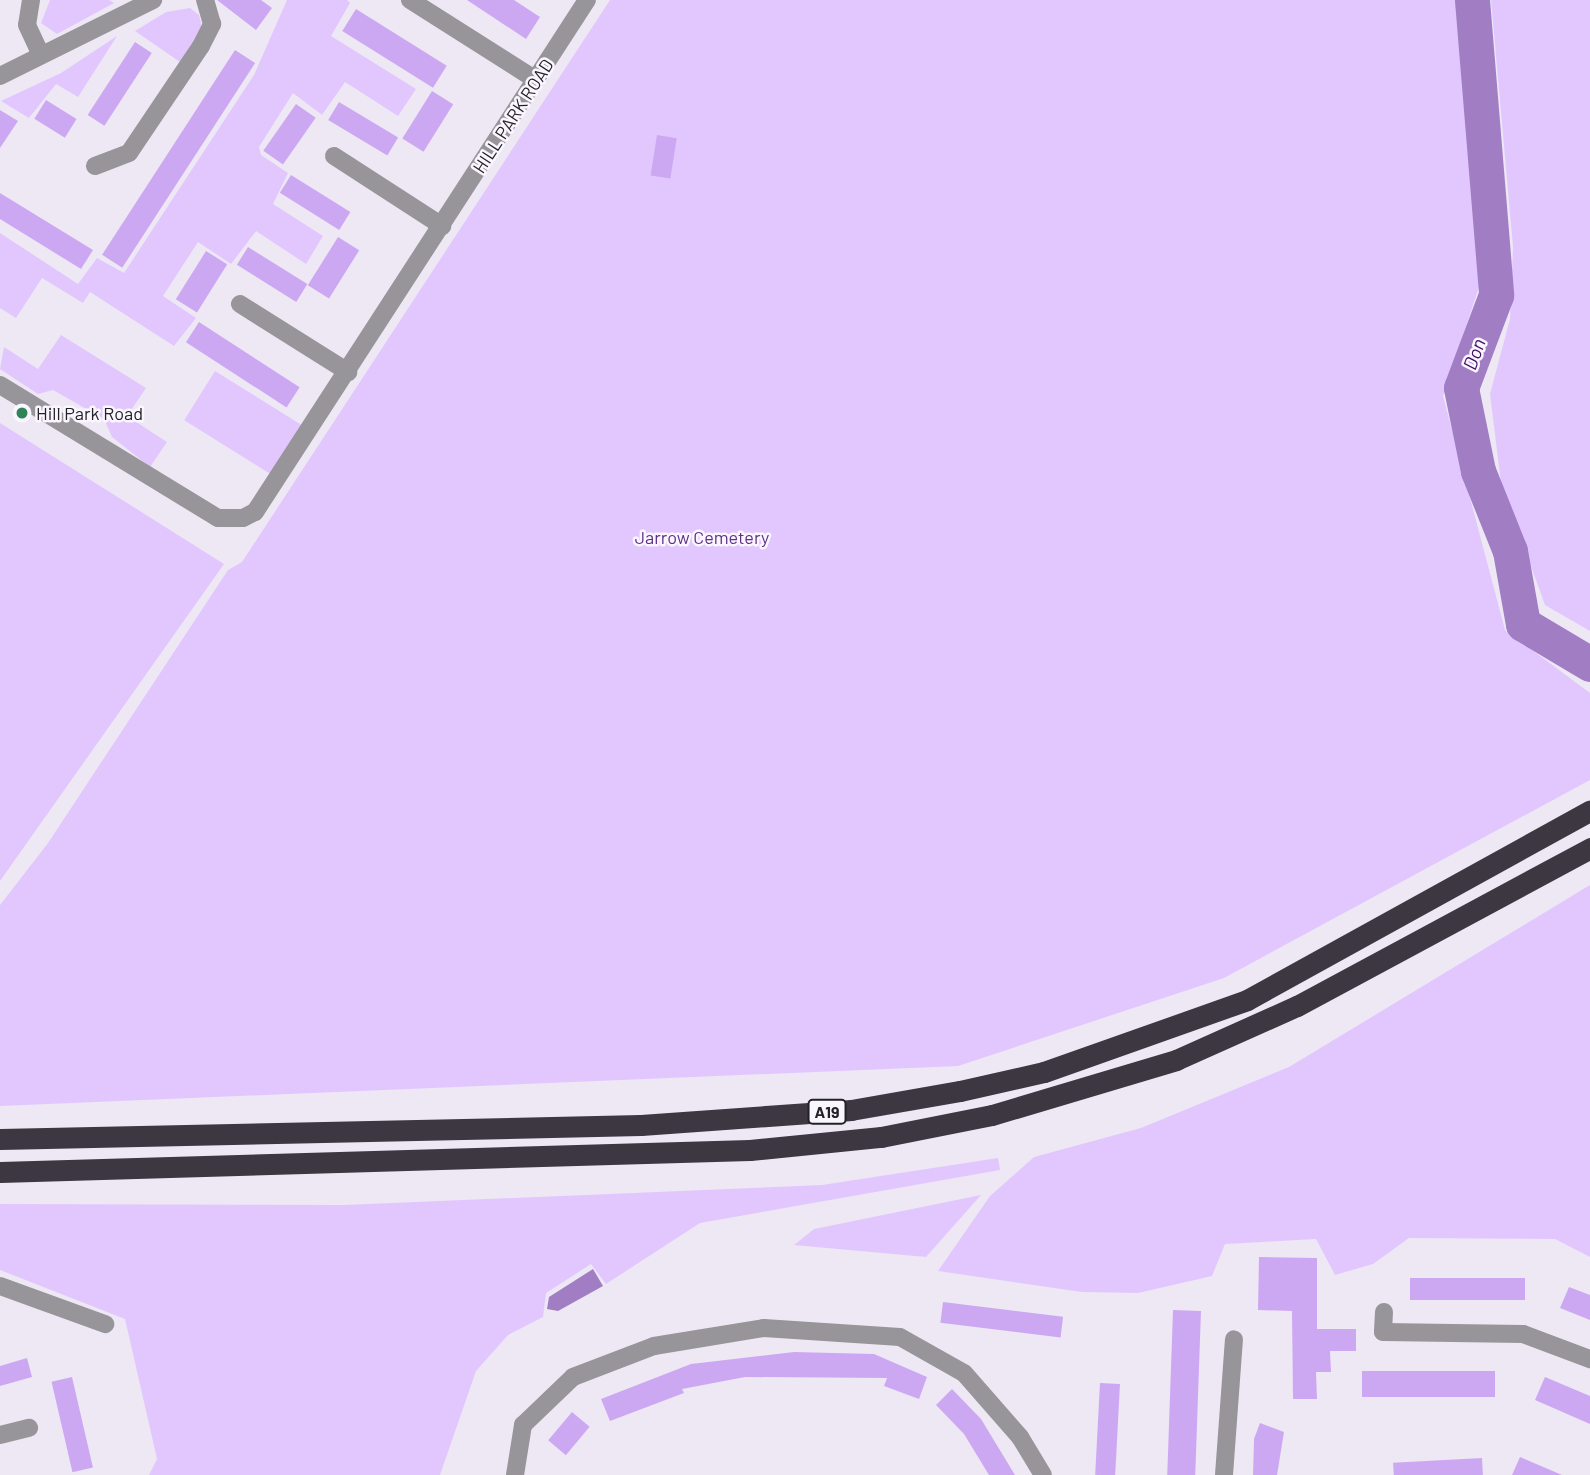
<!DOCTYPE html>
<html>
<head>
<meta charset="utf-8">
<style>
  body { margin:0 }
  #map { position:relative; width:1590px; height:1475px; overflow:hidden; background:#eee8f5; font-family:Barlow,sans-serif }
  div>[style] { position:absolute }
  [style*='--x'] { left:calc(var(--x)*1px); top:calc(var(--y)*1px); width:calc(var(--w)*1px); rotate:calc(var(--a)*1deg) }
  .green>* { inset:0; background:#e2c7fe; transform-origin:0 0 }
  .water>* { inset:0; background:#a17dc4 }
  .river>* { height:35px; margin:-17.5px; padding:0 17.5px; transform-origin:17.5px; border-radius:17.5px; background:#a17dc4 }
  .building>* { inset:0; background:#cda8f2; transform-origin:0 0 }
  .street>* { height:18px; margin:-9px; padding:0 9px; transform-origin:9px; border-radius:9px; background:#97959a }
  .highway>* { height:21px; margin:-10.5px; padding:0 10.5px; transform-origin:10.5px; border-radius:10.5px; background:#3c3741 }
  .dots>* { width:19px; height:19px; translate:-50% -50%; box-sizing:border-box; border:4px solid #faf6ff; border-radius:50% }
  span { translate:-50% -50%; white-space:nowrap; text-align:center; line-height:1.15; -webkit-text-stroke:5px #faf6ff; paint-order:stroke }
  .shield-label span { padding:2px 5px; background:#faf6ff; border:2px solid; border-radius:5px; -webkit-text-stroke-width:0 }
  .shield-label { font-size:16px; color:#232125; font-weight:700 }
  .street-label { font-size:18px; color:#232125 }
  .poi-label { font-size:18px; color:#232125 }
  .left { translate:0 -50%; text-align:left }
  .park-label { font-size:18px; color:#603085 }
  .water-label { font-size:19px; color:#410c63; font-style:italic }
</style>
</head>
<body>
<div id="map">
  <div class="green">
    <div style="clip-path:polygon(50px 0,109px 0,114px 3px,57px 34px,41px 23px)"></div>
    <div style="clip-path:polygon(287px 0,347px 0,350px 3px,331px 36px,416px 89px,398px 116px,345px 82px,322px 115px,293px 93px,259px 147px,261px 155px,288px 173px,273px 204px,323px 236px,306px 264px,256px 231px,231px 264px,198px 242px,163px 296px,196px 318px,174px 346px,90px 292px,83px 303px,42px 278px,16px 318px,0 308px,0 233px,78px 284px,97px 258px,124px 273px,254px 75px)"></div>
    <div style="clip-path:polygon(610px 0,1457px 0,1479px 287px,1443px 396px,1505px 630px,1590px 693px,1590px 780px,1224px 978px,958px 1066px,0 1106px,0 905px,48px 843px,228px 570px,242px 562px)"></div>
    <div style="clip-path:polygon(1491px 0,1590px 0,1590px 631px,1545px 605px,1501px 483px,1490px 394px,1510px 319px,1513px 247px)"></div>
    <div style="clip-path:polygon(190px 8px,199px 15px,202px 27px,180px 62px,135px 31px,166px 12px)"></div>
    <div style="clip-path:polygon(117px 36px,78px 97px,56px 84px,29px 118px,1px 101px,61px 73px)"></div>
    <div style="clip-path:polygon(61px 335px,146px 388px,127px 416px,167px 442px,150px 467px,112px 437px,104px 419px,53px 390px,38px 394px,0 369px,4px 347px,38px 369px)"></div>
    <div style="left:215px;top:371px;width:103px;height:58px;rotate:32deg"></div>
    <div style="clip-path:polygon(0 423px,224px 564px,0 881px)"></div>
    <div style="clip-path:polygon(1590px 885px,1590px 1257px,1555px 1239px,1409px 1238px,1373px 1264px,1335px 1275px,1316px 1239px,1225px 1244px,1212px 1276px,1138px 1293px,1082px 1292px,938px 1271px,990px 1196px,1034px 1157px,1141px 1128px,1289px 1067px)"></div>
    <div style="clip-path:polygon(998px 1158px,1000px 1170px,700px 1223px,606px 1284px,591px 1264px,546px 1293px,543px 1317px,508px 1335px,476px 1371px,440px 1475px,149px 1475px,157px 1459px,125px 1319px,0 1270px,0 1204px,344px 1205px,822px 1185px)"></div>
    <div style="clip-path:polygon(981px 1195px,926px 1257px,794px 1245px,814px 1229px)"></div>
  </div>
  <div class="water">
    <div style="clip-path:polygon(593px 1269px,603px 1286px,558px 1311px,547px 1309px,549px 1297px)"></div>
  </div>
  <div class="river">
    <div style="--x:1472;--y:0;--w:296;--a:85.3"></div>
    <div style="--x:1496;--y:295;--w:99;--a:110.6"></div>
    <div style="--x:1461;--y:388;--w:85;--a:78.4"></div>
    <div style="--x:1478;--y:471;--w:86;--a:68.2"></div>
    <div style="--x:1510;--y:551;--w:74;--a:79.9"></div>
    <div style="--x:1523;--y:624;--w:78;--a:30.8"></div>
  </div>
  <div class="building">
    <div style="clip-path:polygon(217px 0,261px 0,272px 8px,256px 30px)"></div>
    <div style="clip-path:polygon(467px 0,514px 0,540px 17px,526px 39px)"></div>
    <div style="left:356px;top:9px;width:107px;height:26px;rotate:32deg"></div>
    <div style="left:135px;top:42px;width:20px;height:87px;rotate:33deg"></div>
    <div style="left:235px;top:50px;width:24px;height:244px;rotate:33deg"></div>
    <div style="left:432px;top:91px;width:25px;height:56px;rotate:32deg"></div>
    <div style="left:46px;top:100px;width:36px;height:22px;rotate:32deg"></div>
    <div style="left:339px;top:102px;width:69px;height:21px;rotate:31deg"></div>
    <div style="left:296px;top:104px;width:24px;height:57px;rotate:35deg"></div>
    <div style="clip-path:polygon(0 110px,18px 121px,0 148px)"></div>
    <div style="left:657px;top:135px;width:20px;height:41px;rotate:9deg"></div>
    <div style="left:291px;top:175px;width:70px;height:21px;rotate:32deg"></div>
    <div style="clip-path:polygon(0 193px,93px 250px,81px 269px,0 219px)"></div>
    <div style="left:338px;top:237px;width:25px;height:57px;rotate:32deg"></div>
    <div style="left:248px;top:247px;width:70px;height:21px;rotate:32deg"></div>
    <div style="left:206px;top:251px;width:25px;height:57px;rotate:32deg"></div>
    <div style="left:199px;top:322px;width:120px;height:24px;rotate:33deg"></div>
    <div style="clip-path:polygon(1259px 1257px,1317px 1258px,1317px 1329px,1356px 1329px,1356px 1351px,1330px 1351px,1331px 1372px,1316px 1372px,1317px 1399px,1293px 1399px,1292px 1311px,1258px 1310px)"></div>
    <div style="left:1525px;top:1278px;width:22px;height:115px;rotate:90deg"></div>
    <div style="clip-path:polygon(1569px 1287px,1590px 1295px,1590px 1320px,1560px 1308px)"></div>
    <div style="left:943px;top:1302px;width:121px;height:21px;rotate:7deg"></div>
    <div style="left:1173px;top:1310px;width:28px;height:165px;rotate:2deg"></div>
    <div style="clip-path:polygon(794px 1352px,874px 1354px,927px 1377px,919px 1399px,884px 1386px,887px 1378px,745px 1377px,682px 1389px,684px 1393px,610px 1421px,601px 1399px,691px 1364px)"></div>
    <div style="clip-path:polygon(27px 1358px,32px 1377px,0 1386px,0 1366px)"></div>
    <div style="left:1495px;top:1371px;width:26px;height:133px;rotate:90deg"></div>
    <div style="left:72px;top:1377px;width:93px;height:21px;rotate:77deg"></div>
    <div style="clip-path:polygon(1545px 1377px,1590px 1396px,1590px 1424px,1535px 1400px)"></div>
    <div style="left:1100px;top:1383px;width:20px;height:92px;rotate:3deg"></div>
    <div style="clip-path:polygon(952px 1389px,981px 1419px,1015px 1475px,989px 1475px,964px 1434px,936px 1405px)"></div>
    <div style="left:572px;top:1412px;width:23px;height:37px;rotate:40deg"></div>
    <div style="clip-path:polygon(1260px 1423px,1284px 1432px,1277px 1475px,1253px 1475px,1254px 1439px)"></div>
    <div style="clip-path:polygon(1520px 1457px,1562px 1475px,1512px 1475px)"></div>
    <div style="left:1482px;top:1458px;width:17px;height:89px;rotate:87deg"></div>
  </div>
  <div class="street">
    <div style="--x:31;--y:0;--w:25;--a:99"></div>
    <div style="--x:27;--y:25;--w:33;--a:65"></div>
    <div style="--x:410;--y:0;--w:149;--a:32.4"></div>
    <div style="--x:0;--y:76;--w:171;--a:-26.4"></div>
    <div style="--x:334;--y:156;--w:129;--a:32.9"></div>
    <div style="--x:95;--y:166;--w:36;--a:-21"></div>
    <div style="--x:129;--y:153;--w:129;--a:-56.1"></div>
    <div style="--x:201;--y:46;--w:25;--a:-63"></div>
    <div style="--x:212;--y:24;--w:25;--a:-106"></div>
    <div style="--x:240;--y:304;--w:128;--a:32.2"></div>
    <div style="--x:0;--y:385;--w:255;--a:31.4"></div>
    <div style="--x:218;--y:518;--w:25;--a:0"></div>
    <div style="--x:243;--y:518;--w:13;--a:-27"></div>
    <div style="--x:255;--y:512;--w:610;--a:-57.04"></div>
    <div style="--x:0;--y:1286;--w:112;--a:19.9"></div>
    <div style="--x:1384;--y:1312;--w:20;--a:93"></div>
    <div style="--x:1383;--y:1332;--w:140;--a:0.8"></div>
    <div style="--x:1523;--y:1334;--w:72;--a:20.5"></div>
    <div style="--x:0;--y:1435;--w:30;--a:-14"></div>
    <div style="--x:515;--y:1475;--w:51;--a:-80.9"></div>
    <div style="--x:523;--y:1425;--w:69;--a:-43.8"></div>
    <div style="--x:573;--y:1377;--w:87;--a:-20.9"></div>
    <div style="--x:654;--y:1346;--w:111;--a:-9.3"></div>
    <div style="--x:764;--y:1328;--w:136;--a:3.8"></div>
    <div style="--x:900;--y:1337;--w:73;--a:29.4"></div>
    <div style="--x:964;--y:1373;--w:85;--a:48.8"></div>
    <div style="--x:1020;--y:1437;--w:44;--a:58.8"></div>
    <div style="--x:1224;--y:1475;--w:136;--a:-85.8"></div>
  </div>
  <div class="highway">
    <div style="--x:0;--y:1139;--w:641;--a:-1.25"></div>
    <div style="--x:641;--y:1125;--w:211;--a:-4.1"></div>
    <div style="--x:851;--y:1110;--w:111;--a:-9.9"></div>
    <div style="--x:960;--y:1091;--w:86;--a:-12.7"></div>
    <div style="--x:1044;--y:1072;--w:215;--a:-19.5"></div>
    <div style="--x:1247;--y:1000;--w:392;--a:-28.9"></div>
    <div style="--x:0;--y:1172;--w:750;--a:-1.68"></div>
    <div style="--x:750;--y:1150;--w:132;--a:-5.7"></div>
    <div style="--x:881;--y:1137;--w:113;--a:-11.2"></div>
    <div style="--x:992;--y:1115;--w:192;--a:-16.6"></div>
    <div style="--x:1176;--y:1060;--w:133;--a:-24.1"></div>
    <div style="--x:1297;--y:1006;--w:333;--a:-28.3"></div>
  </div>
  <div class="dots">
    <div style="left:22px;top:413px;background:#2f8558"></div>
  </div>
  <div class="shield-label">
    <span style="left:827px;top:1112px">A19</span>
  </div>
  <div class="street-label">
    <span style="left:513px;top:116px;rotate:-57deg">HILL PARK ROAD</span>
  </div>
  <div class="poi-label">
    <span class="left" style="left:36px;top:413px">Hill Park Road</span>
  </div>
  <div class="park-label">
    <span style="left:702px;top:537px">Jarrow Cemetery</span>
  </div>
  <div class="water-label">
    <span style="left:1474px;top:354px;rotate:-70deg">Don</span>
  </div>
</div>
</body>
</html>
